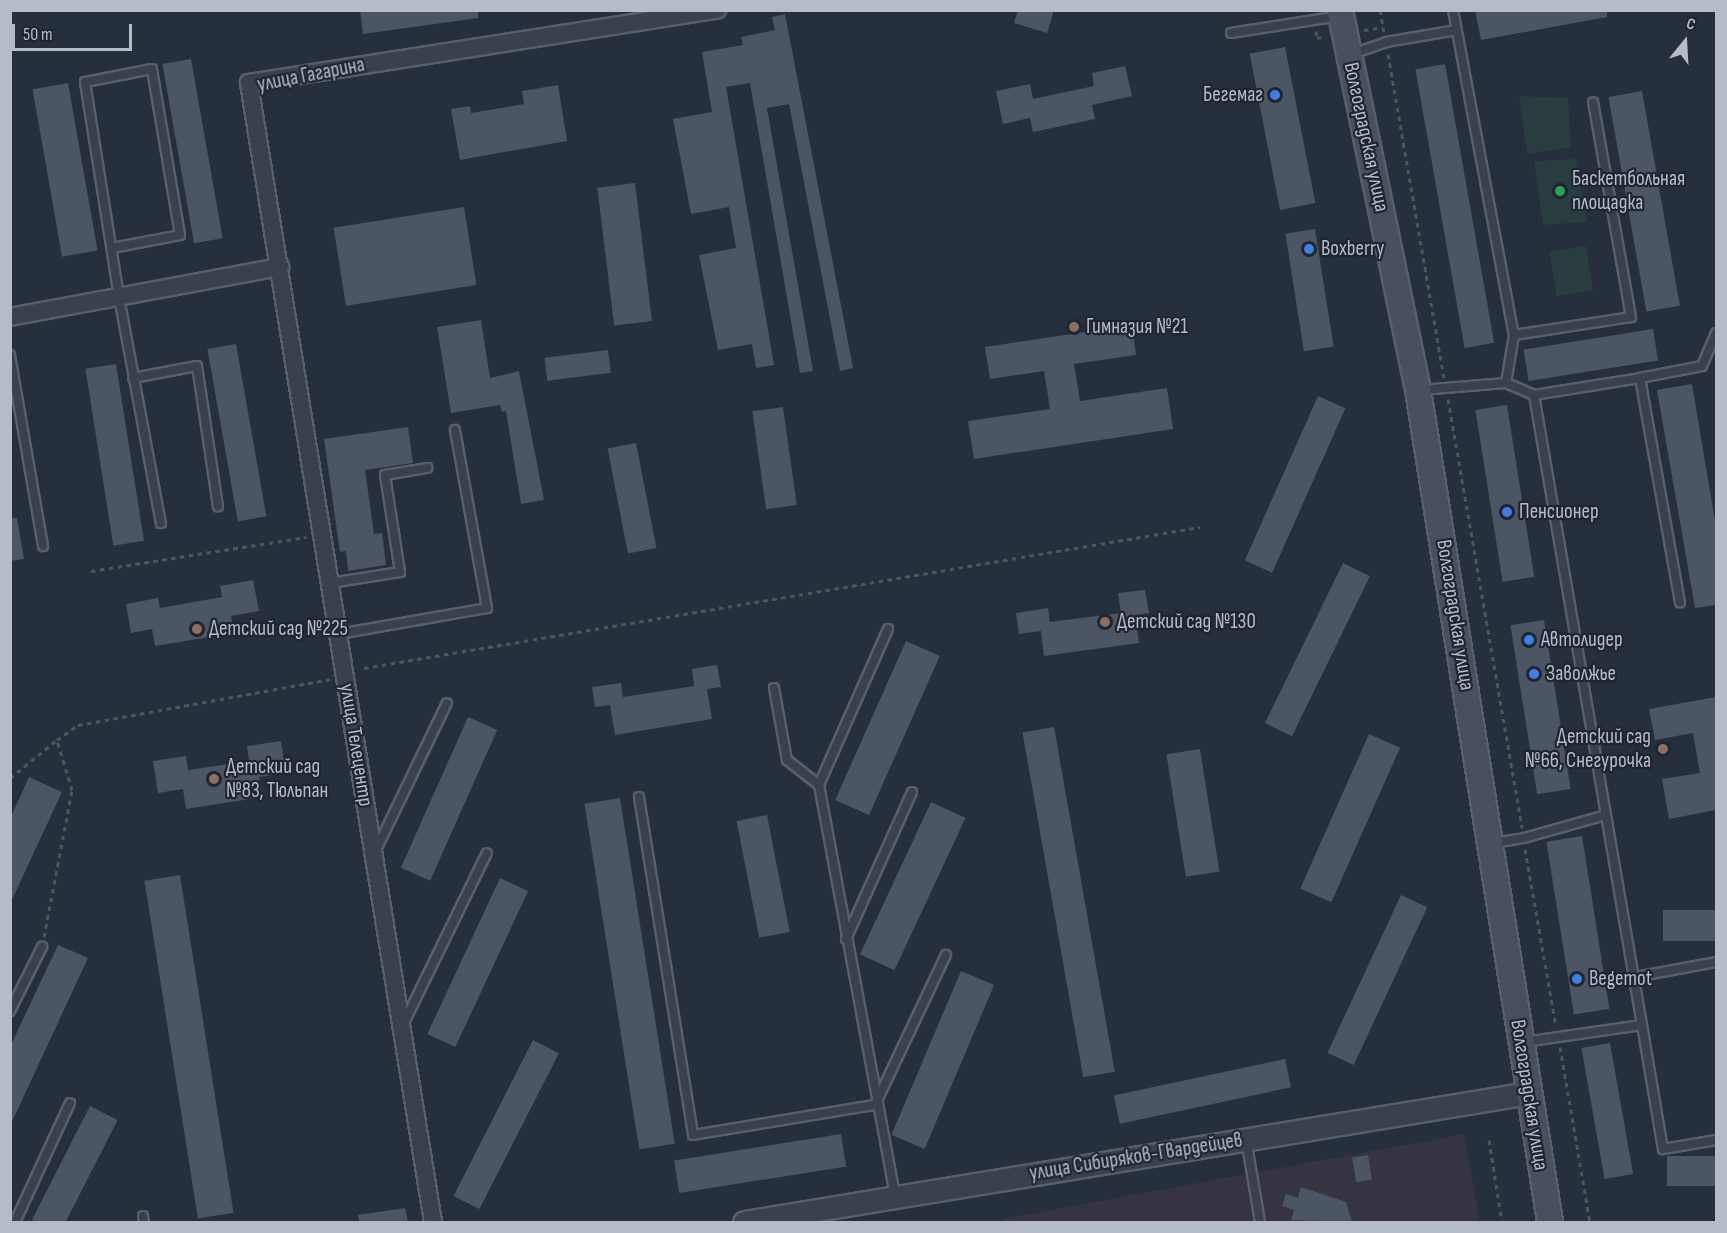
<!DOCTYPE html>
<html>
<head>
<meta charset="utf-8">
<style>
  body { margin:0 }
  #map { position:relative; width:1727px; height:1233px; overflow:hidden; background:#262f3c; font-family:"Sofia Sans Condensed",sans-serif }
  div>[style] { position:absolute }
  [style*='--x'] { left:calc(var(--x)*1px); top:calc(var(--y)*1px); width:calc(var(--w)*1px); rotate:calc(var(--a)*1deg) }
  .medical>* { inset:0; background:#363441 }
  .green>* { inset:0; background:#293c3e; transform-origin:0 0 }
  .building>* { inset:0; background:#4c5564; transform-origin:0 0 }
  .path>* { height:3px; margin-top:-1.5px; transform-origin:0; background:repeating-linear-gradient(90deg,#48595c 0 4.5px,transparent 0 9px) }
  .roads { filter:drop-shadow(2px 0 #585f6a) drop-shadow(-2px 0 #585f6a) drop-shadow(0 2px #585f6a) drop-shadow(0 -2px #585f6a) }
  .service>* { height:8px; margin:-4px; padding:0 4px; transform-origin:4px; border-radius:4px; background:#3a414c }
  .minor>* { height:16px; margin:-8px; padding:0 8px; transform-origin:8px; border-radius:8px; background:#3a414c }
  .tertiary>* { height:21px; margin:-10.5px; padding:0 10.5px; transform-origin:10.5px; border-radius:10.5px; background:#3a414c }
  .secondary>* { height:24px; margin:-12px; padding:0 12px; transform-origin:12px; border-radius:12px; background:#48505f }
  .dots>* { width:16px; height:16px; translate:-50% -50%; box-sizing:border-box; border:3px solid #1f2631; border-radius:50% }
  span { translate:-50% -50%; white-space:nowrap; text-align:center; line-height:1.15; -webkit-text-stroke:4.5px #1f2631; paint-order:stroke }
  .street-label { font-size:21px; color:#b6bcc7 }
  .poi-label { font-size:21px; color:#b6bcc7 }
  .right { translate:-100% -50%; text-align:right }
  .left { translate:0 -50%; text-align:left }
  .frame { position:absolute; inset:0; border:12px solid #b6bcc7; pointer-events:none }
  .north { position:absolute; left:1655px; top:12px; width:60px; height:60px; -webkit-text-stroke:4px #1f2631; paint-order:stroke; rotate:18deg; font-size:16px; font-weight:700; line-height:24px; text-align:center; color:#b6bcc7 }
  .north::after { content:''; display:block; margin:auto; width:21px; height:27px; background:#b6bcc7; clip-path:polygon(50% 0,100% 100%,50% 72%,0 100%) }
  .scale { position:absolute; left:12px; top:24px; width:120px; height:27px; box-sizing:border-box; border:3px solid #b6bcc7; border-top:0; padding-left:8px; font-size:18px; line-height:21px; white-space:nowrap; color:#b6bcc7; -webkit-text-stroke:4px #1f2631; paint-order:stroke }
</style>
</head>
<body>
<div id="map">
  <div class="medical">
    <div style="clip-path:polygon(1464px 1134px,1480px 1222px,1003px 1222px,1002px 1219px)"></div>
  </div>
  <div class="green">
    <div style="clip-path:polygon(1519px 96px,1568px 98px,1571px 147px,1527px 154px)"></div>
    <div style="clip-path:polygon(1576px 159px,1587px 222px,1543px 225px,1534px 161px)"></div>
    <div style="left:1586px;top:246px;width:45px;height:37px;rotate:81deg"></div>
  </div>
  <div class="building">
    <div style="clip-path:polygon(360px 10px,478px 10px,478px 18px,363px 34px)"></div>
    <div style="clip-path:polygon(1018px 10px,1054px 10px,1047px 33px,1014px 23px)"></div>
    <div style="clip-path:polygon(1475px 10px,1607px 10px,1607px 17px,1481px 40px)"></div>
    <div style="clip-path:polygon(785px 14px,853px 368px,840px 371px,789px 104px,767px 108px,813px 371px,800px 373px,750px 83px,726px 87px,774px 365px,756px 368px,752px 344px,718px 350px,699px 255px,736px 248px,729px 207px,691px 214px,673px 119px,712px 112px,702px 52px,743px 45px,741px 37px,775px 30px,772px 17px)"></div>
    <div style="left:1285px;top:47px;width:159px;height:36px;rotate:79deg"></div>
    <div style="left:191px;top:59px;width:182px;height:29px;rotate:80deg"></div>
    <div style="left:1445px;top:64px;width:283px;height:30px;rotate:80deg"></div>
    <div style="clip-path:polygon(1125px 66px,1132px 96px,1092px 105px,1095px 119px,1033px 132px,1030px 118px,1003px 124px,996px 91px,1030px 84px,1033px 99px,1094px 86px,1092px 73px)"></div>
    <div style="left:68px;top:83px;width:170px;height:36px;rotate:80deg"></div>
    <div style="clip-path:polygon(558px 85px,567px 141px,460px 160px,451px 109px,470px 106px,471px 113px,524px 104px,522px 91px)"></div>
    <div style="left:1642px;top:91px;width:218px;height:34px;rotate:80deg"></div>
    <div style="left:635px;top:183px;width:139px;height:38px;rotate:83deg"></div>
    <div style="left:464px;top:207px;width:79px;height:132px;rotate:81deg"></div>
    <div style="left:1315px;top:229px;width:119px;height:30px;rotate:81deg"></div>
    <div style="clip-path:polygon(481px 320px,490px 378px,519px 371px,544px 500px,521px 504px,506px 411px,502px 412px,500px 405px,451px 413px,437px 327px)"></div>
    <div style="clip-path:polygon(1132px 325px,1136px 355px,1074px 364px,1080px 401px,1167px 388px,1173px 429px,974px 459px,968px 421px,1050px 409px,1044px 371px,990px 379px,985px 347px)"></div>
    <div style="left:1653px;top:329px;width:32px;height:131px;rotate:81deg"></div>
    <div style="left:236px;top:344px;width:175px;height:29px;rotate:80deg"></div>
    <div style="left:608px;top:350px;width:23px;height:64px;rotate:83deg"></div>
    <div style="left:116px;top:364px;width:179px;height:31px;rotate:81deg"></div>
    <div style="clip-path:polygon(1692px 384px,1716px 527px,1716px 605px,1695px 608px,1657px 390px)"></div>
    <div style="left:1318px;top:396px;width:30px;height:180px;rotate:24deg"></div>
    <div style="left:1507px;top:405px;width:174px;height:32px;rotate:81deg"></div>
    <div style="left:783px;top:407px;width:99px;height:31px;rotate:82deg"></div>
    <div style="clip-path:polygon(408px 427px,413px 463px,365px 470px,374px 534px,382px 533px,386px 565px,348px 571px,346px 551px,340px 552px,324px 439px)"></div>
    <div style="left:636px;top:443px;width:107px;height:29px;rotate:79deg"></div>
    <div style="clip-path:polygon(10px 518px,17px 518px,24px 559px,10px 561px)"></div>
    <div style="left:1343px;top:563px;width:30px;height:178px;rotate:26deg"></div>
    <div style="clip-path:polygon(253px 580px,259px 611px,231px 616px,234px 633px,155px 646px,152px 629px,131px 633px,126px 604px,158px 598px,160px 608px,222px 597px,220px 586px)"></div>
    <div style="clip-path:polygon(1145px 590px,1149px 613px,1135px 615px,1139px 643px,1044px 656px,1041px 631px,1019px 634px,1016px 613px,1048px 608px,1050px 622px,1121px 613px,1118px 593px)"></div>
    <div style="left:1544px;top:620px;width:171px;height:34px;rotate:81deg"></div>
    <div style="left:906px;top:641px;width:37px;height:174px;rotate:24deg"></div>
    <div style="clip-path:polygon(717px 665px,721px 687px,707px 689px,712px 719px,615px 735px,610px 705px,595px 707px,592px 687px,621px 683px,623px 697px,694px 686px,692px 669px)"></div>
    <div style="clip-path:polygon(1716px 697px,1716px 810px,1669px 819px,1662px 779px,1700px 773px,1693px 733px,1655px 740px,1649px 709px)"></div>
    <div style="left:468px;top:717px;width:32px;height:165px;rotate:24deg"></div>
    <div style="left:1054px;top:727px;width:350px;height:32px;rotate:80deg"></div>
    <div style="left:1369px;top:734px;width:34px;height:169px;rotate:24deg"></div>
    <div style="clip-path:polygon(281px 741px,286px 773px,259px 777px,262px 797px,186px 809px,183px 789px,158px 793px,153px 761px,186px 756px,188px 770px,249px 761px,247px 746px)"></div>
    <div style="left:1200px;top:749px;width:124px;height:34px;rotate:81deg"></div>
    <div style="clip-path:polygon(29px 777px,62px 792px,10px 904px,10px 819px)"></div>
    <div style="left:620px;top:798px;width:350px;height:36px;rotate:81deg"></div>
    <div style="left:931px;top:802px;width:38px;height:168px;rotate:25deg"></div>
    <div style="left:767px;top:815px;width:119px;height:31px;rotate:79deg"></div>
    <div style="left:1582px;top:836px;width:175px;height:36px;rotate:81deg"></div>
    <div style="left:180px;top:875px;width:342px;height:36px;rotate:81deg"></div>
    <div style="left:500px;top:878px;width:31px;height:172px;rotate:25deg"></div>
    <div style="left:1401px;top:895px;width:29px;height:174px;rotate:25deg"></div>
    <div style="left:1716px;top:910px;width:31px;height:53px;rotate:90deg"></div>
    <div style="clip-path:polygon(58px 945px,88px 958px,10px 1126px,10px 1047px)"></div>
    <div style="left:961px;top:971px;width:36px;height:178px;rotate:23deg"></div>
    <div style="left:533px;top:1040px;width:29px;height:175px;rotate:27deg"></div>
    <div style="left:1610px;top:1043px;width:133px;height:29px;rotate:80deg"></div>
    <div style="left:1285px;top:1059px;width:29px;height:175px;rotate:78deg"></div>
    <div style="left:90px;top:1106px;width:31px;height:128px;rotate:27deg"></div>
    <div style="left:841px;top:1134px;width:33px;height:169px;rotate:81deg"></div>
    <div style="left:1368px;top:1155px;width:25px;height:16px;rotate:81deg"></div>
    <div style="left:1716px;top:1156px;width:30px;height:49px;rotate:90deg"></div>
    <div style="clip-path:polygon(1301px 1187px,1346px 1202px,1352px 1222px,1291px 1220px,1294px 1210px,1282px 1206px,1286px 1194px,1298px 1198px)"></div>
    <div style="clip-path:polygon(405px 1208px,408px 1222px,359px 1222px,358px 1215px)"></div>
  </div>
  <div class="path">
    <div style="--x:1380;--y:10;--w:22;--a:80"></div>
    <div style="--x:1364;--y:30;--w:19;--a:-9"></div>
    <div style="--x:1316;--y:31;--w:7;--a:82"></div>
    <div style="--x:1317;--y:38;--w:8;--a:-14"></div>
    <div style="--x:1388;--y:54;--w:329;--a:80.2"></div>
    <div style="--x:1448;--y:399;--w:435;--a:80.2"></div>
    <div style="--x:91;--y:571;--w:218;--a:-9"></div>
    <div style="--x:364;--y:668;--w:848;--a:-9.57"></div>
    <div style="--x:10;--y:778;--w:60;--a:-39"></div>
    <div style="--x:1525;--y:849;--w:180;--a:80.1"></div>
    <div style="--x:44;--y:937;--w:150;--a:-79.2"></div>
    <div style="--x:72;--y:790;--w:52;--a:-106.7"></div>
    <div style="--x:57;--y:740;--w:26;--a:-36"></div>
    <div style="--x:78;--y:725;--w:256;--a:-10.3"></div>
    <div style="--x:1560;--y:1047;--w:178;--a:80.3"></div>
    <div style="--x:1489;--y:1140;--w:83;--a:81"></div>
  </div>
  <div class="roads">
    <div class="service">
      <div style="--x:1453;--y:10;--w:331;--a:79.4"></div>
      <div style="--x:1231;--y:33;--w:110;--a:-8.9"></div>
      <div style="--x:1352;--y:54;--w:36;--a:-19"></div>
      <div style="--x:1386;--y:42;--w:72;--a:-9.6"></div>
      <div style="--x:112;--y:248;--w:69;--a:-10.8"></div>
      <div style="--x:180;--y:235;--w:168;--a:-99.6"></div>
      <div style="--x:152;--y:69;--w:68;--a:169"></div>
      <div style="--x:85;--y:82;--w:218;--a:81"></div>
      <div style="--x:119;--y:297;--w:230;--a:79.5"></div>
      <div style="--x:10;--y:355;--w:194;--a:80.2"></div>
      <div style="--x:133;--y:378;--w:65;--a:-10.6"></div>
      <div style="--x:197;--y:366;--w:142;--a:81.5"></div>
      <div style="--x:1640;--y:378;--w:63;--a:-11"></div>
      <div style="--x:1702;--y:366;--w:36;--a:-67"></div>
      <div style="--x:1506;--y:383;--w:49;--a:-80.5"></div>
      <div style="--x:1514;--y:335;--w:118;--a:-8.7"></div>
      <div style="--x:1631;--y:317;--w:218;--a:-100"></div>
      <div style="--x:1420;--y:390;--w:86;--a:-4.7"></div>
      <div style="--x:1506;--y:383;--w:30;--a:23"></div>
      <div style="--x:1534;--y:395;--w:107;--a:-9.1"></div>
      <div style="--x:1640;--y:378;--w:228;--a:79.9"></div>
      <div style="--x:1534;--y:395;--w:639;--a:80.27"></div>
      <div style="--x:330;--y:583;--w:71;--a:-8.9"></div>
      <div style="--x:400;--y:572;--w:98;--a:-98.8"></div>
      <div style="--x:385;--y:475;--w:43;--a:-9.5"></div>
      <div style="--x:888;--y:629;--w:171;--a:113.9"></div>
      <div style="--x:819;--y:785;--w:419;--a:79.5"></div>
      <div style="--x:338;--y:634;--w:151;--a:-9.9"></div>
      <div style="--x:487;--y:608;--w:181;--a:-100.2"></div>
      <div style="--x:774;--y:688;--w:73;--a:79.8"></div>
      <div style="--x:787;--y:760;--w:41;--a:38"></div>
      <div style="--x:639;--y:797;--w:342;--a:80.9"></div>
      <div style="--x:693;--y:1135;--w:184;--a:-9.4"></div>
      <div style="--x:875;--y:1105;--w:166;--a:-64.7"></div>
      <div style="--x:1493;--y:843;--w:31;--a:-9"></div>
      <div style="--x:1524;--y:838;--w:85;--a:-15.7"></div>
      <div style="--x:375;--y:852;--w:165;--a:-64.2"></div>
      <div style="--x:846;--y:939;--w:161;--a:-65.8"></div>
      <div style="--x:1635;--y:977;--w:82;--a:-10.5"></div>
      <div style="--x:10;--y:1011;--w:72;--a:-63.4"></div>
      <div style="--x:403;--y:1025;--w:191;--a:-64"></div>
      <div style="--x:1524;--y:1042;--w:119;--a:-8.2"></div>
      <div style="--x:1642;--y:1025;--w:126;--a:80.4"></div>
      <div style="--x:1663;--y:1149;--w:54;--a:-9.6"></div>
      <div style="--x:1246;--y:1139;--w:84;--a:80.4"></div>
      <div style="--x:143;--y:1216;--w:6;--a:81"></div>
      <div style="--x:15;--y:1222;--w:131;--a:-65.2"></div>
    </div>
    <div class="minor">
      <div style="--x:10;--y:317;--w:275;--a:-10.5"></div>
      <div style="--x:433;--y:1222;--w:1154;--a:-99.18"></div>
      <div style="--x:249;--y:83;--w:474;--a:-8.9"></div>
    </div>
    <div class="tertiary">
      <div style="--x:744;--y:1222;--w:796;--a:-9.33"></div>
    </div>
    <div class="secondary">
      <div style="--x:1340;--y:10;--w:388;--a:78.4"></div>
      <div style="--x:1418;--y:390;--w:842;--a:80.98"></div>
    </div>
  </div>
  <div class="dots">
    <div style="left:1275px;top:95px;background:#3f7fe0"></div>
    <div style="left:1560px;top:191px;background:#2e9e5b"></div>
    <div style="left:1309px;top:249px;background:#3f7fe0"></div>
    <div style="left:1074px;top:327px;background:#8d6e63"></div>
    <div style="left:1507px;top:512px;background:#3f7fe0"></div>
    <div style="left:1105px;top:622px;background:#8d6e63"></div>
    <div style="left:197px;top:629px;background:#8d6e63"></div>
    <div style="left:1529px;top:640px;background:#3f7fe0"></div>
    <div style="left:1534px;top:674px;background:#3f7fe0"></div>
    <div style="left:1663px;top:749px;background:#8d6e63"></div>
    <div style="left:214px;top:779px;background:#8d6e63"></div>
    <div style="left:1577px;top:979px;background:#3f7fe0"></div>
  </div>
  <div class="street-label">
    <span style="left:311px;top:75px;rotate:-11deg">улица Гагарина</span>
    <span style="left:1366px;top:137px;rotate:78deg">Волгоградская улица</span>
    <span style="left:1455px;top:615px;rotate:81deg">Волгоградская улица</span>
    <span style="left:356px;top:745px;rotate:81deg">улица Телецентр</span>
    <span style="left:1529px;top:1095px;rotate:81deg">Волгоградская улица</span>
    <span style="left:1136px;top:1157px;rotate:-9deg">улица Сибиряков-Гвардейцев</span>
  </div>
  <div class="poi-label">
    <span class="right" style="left:1263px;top:95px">Бегемаг</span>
    <span class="left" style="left:1572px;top:191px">Баскетбольная<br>площадка</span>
    <span class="left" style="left:1321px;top:249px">Boxberry</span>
    <span class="left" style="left:1086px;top:327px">Гимназия №21</span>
    <span class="left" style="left:1519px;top:512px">Пенсионер</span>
    <span class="left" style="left:1117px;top:622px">Детский сад №130</span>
    <span class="left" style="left:209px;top:629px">Детский сад №225</span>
    <span class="left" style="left:1541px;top:640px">Автолидер</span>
    <span class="left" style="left:1546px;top:674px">Заволжье</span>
    <span class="right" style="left:1651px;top:749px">Детский сад<br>№66, Снегурочка</span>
    <span class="left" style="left:226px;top:779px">Детский сад<br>№83, Тюльпан</span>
    <span class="left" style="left:1589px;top:979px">Begemot</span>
  </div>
  <div class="frame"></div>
  <div class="north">С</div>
  <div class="scale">50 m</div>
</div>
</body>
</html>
